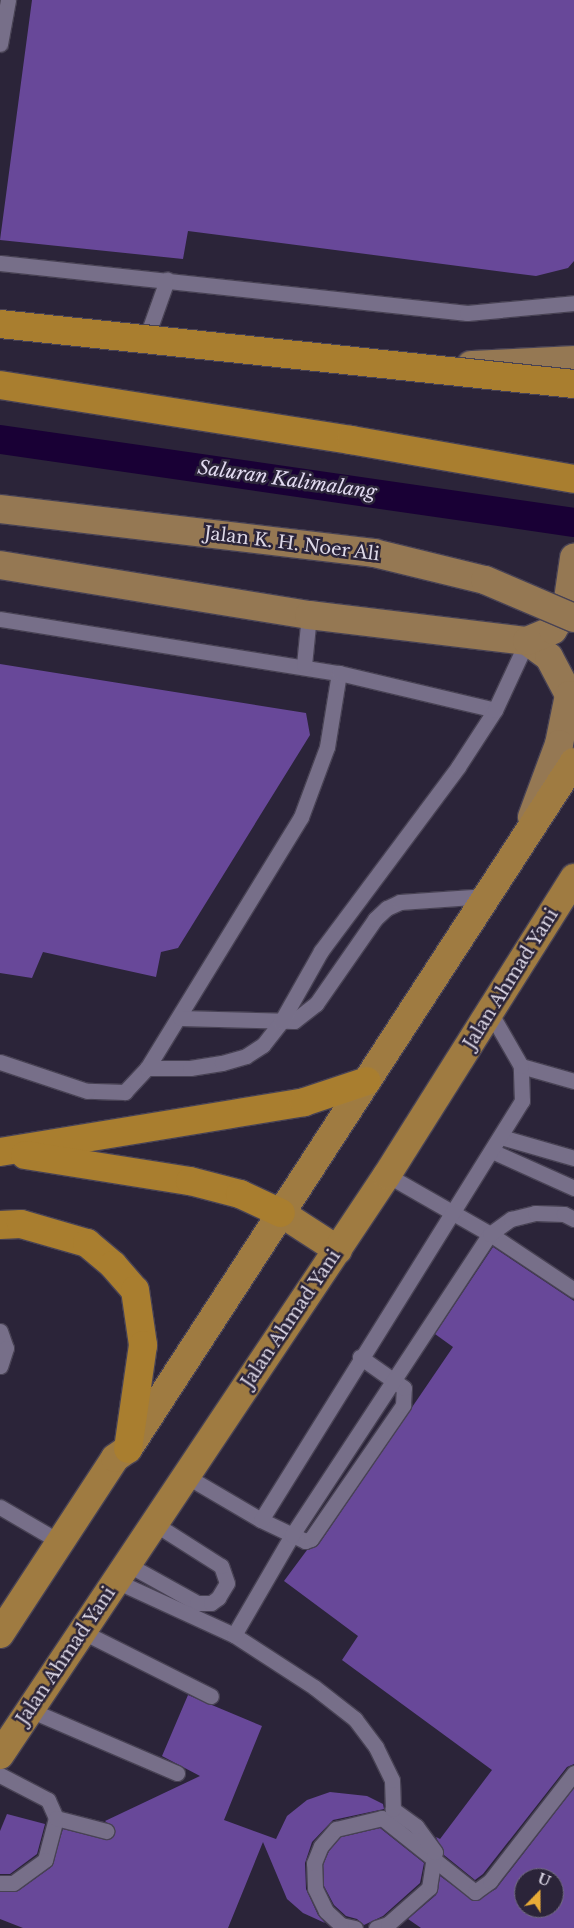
<!DOCTYPE html>
<html>
<head>
<meta charset="utf-8">
<style>
  body { margin:0 }
  #map { position:relative; width:574px; height:1928px; overflow:hidden; background:#2b2439; font-family:"Libre Baskerville",serif }
  div>[style] { position:absolute }
  [style*='--x'] { left:calc(var(--x)*1px); top:calc(var(--y)*1px); width:calc(var(--w)*1px); rotate:calc(var(--a)*1deg) }
  .canal>* { height:29px; margin:-14.5px; padding:0 14.5px; transform-origin:14.5px; border-radius:14.5px; background:#190035 }
  .building>* { inset:0; background:#684899 }
  .roads { filter:drop-shadow(1px 0 #484254) drop-shadow(-1px 0 #484254) drop-shadow(0 1px #484254) drop-shadow(0 -1px #484254) }
  .service>* { height:15px; margin:-7.5px; padding:0 7.5px; transform-origin:7.5px; border-radius:7.5px; background:#776f89 }
  .primary>* { height:28px; margin:-14px; padding:0 14px; transform-origin:14px; border-radius:14px; background:#957853 }
  .trunk>* { height:28px; margin:-14px; padding:0 14px; transform-origin:14px; border-radius:14px; background:#9f7b41 }
  .motorway>* { height:28px; margin:-14px; padding:0 14px; transform-origin:14px; border-radius:14px; background:#a97e2f }
  .bridges { filter:drop-shadow(1px 0 #484254) drop-shadow(-1px 0 #484254) drop-shadow(0 1px #484254) drop-shadow(0 -1px #484254) }
  .primary-bridge>* { height:28px; margin:-14px; padding:0 14px; transform-origin:14px; border-radius:14px; background:#957853 }
  .motorway-bridge>* { height:28px; margin:-14px; padding:0 14px; transform-origin:14px; border-radius:14px; background:#a97e2f }
  span { translate:-50% -50%; white-space:nowrap; text-align:center; line-height:1.15; -webkit-text-stroke:5px #2b2439; paint-order:stroke }
  .street-label { font-size:18px; color:#ddd8e7 }
  .water-label { font-size:19px; color:#e1daf0; font-style:italic }
  .north { position:absolute; left:514px; top:1868px; width:50px; height:50px; box-sizing:border-box; background:#2b2439; border:1px solid #726c7f; border-radius:50%; rotate:22deg; font-size:14px; font-weight:700; line-height:20px; text-align:center; color:#ddd8e7 }
  .north::after { content:''; display:block; margin:auto; width:18px; height:22px; background:#e8ab37; clip-path:polygon(50% 0,100% 100%,50% 72%,0 100%) }
</style>
</head>
<body>
<div id="map">
  <div class="canal">
    <div style="--x:0;--y:439;--w:580;--a:8.23"></div>
  </div>
  <div class="building">
    <div style="clip-path:polygon(32px 0,574px 0,574px 261px,568px 268px,536px 276px,188px 231px,183px 259px,0 240px)"></div>
    <div style="clip-path:polygon(0 664px,306px 713px,310px 735px,178px 948px,161px 952px,156px 977px,43px 952px,32px 978px,0 973px)"></div>
    <div style="clip-path:polygon(493px 1247px,574px 1301px,574px 1764px,567px 1767px,483px 1874px,475px 1880px,444px 1855px,436px 1837px,440px 1839px,492px 1770px,342px 1660px,358px 1636px,284px 1581px,307px 1550px,319px 1544px,453px 1347px,435px 1334px)"></div>
    <div style="clip-path:polygon(188px 1695px,262px 1726px,224px 1820px,276px 1839px,287px 1816px,307px 1800px,330px 1792px,367px 1796px,383px 1804px,384px 1809px,333px 1820px,312px 1842px,305px 1863px,306px 1889px,318px 1915px,325px 1923px,303px 1913px,287px 1899px,263px 1842px,228px 1928px,23px 1928px,0 1919px,0 1892px,18px 1891px,50px 1868px,63px 1829px,109px 1840px,115px 1829px,105px 1821px,200px 1776px,162px 1756px)"></div>
    <div style="clip-path:polygon(evenodd,574px 1788px,574px 1928px,421px 1928px,408px 1919px,436px 1895px,440px 1876px,474px 1901px,496px 1889px,574px 1788px,524px 1878px,554px 1878px,554px 1908px,524px 1908px,524px 1878px)"></div>
    <div style="clip-path:polygon(7px 1814px,45px 1824px,37px 1854px,10px 1874px,0 1874px,0 1831px)"></div>
    <div style="clip-path:polygon(380px 1828px,424px 1863px,420px 1883px,383px 1916px,364px 1925px,357px 1919px,346px 1916px,334px 1905px,324px 1886px,323px 1865px,329px 1851px,341px 1837px)"></div>
  </div>
  <div class="roads">
    <div class="service">
      <div style="--x:0;--y:44;--w:45;--a:-79.7"></div>
      <div style="--x:0;--y:263;--w:470;--a:6.1"></div>
      <div style="--x:467;--y:313;--w:107;--a:-5.3"></div>
      <div style="--x:146;--y:339;--w:63;--a:-70.4"></div>
      <div style="--x:0;--y:619;--w:343;--a:9.1"></div>
      <div style="--x:339;--y:673;--w:75;--a:99.2"></div>
      <div style="--x:327;--y:747;--w:75;--a:110.4"></div>
      <div style="--x:301;--y:817;--w:294;--a:121.5"></div>
      <div style="--x:147;--y:1068;--w:33;--a:133"></div>
      <div style="--x:125;--y:1092;--w:38;--a:-178"></div>
      <div style="--x:87;--y:1091;--w:92;--a:-161.6"></div>
      <div style="--x:304;--y:665;--w:50;--a:-84.3"></div>
      <div style="--x:339;--y:673;--w:160;--a:13.3"></div>
      <div style="--x:180;--y:1018;--w:114;--a:1.5"></div>
      <div style="--x:294;--y:1021;--w:28;--a:-38"></div>
      <div style="--x:316;--y:1004;--w:103;--a:-55.2"></div>
      <div style="--x:375;--y:919;--w:16;--a:-43"></div>
      <div style="--x:387;--y:908;--w:14;--a:-25"></div>
      <div style="--x:400;--y:902;--w:87;--a:-3.9"></div>
      <div style="--x:521;--y:1066;--w:55;--a:15.8"></div>
      <div style="--x:147;--y:1068;--w:43;--a:0"></div>
      <div style="--x:190;--y:1068;--w:32;--a:-9"></div>
      <div style="--x:222;--y:1063;--w:25;--a:-16"></div>
      <div style="--x:246;--y:1056;--w:20;--a:-33"></div>
      <div style="--x:263;--y:1045;--w:29;--a:-52"></div>
      <div style="--x:281;--y:1022;--w:81;--a:-60.6"></div>
      <div style="--x:321;--y:951;--w:229;--a:-53.3"></div>
      <div style="--x:458;--y:767;--w:68;--a:-57"></div>
      <div style="--x:495;--y:710;--w:76;--a:-65.1"></div>
      <div style="--x:501;--y:1137;--w:76;--a:16"></div>
      <div style="--x:494;--y:1152;--w:88;--a:24.2"></div>
      <div style="--x:387;--y:1175;--w:119;--a:29.8"></div>
      <div style="--x:490;--y:1234;--w:101;--a:33.7"></div>
      <div style="--x:0;--y:1331;--w:18;--a:71"></div>
      <div style="--x:6;--y:1348;--w:19;--a:108"></div>
      <div style="--x:186;--y:1476;--w:87;--a:30.4"></div>
      <div style="--x:261;--y:1520;--w:49;--a:25.5"></div>
      <div style="--x:305;--y:1541;--w:6;--a:-18"></div>
      <div style="--x:311;--y:1539;--w:163;--a:-55.5"></div>
      <div style="--x:403;--y:1405;--w:17;--a:-87"></div>
      <div style="--x:404;--y:1388;--w:54;--a:-144.8"></div>
      <div style="--x:0;--y:1507;--w:69;--a:30.3"></div>
      <div style="--x:261;--y:1520;--w:494;--a:-58.1"></div>
      <div style="--x:522;--y:1101;--w:35;--a:-92"></div>
      <div style="--x:521;--y:1066;--w:62;--a:-119.9"></div>
      <div style="--x:127;--y:1564;--w:80;--a:29.1"></div>
      <div style="--x:197;--y:1603;--w:14;--a:0"></div>
      <div style="--x:211;--y:1603;--w:9;--a:-36"></div>
      <div style="--x:218;--y:1598;--w:17;--a:-59"></div>
      <div style="--x:227;--y:1583;--w:18;--a:-109"></div>
      <div style="--x:221;--y:1566;--w:78;--a:-147.5"></div>
      <div style="--x:116;--y:1581;--w:130;--a:24.6"></div>
      <div style="--x:83;--y:1632;--w:143;--a:26.6"></div>
      <div style="--x:30;--y:1710;--w:160;--a:23.2"></div>
      <div style="--x:0;--y:1775;--w:54;--a:27.5"></div>
      <div style="--x:48;--y:1800;--w:20;--a:66"></div>
      <div style="--x:56;--y:1818;--w:43;--a:104.7"></div>
      <div style="--x:45;--y:1860;--w:39;--a:144"></div>
      <div style="--x:13;--y:1883;--w:13;--a:180"></div>
      <div style="--x:56;--y:1818;--w:52;--a:14.6"></div>
      <div style="--x:355;--y:1928;--w:14;--a:-168"></div>
      <div style="--x:341;--y:1925;--w:21;--a:-137"></div>
      <div style="--x:326;--y:1911;--w:25;--a:-116"></div>
      <div style="--x:315;--y:1888;--w:25;--a:-92"></div>
      <div style="--x:314;--y:1863;--w:18;--a:-68"></div>
      <div style="--x:321;--y:1846;--w:23;--a:-49"></div>
      <div style="--x:336;--y:1829;--w:47;--a:-13.4"></div>
      <div style="--x:382;--y:1818;--w:119;--a:38.5"></div>
      <div style="--x:475;--y:1892;--w:19;--a:-36"></div>
      <div style="--x:490;--y:1881;--w:137;--a:-52.1"></div>
      <div style="--x:376;--y:1928;--w:13;--a:-18"></div>
      <div style="--x:388;--y:1924;--w:55;--a:-41.3"></div>
      <div style="--x:429;--y:1888;--w:36;--a:-81"></div>
      <div style="--x:435;--y:1852;--w:32;--a:-126"></div>
      <div style="--x:416;--y:1826;--w:29;--a:-144"></div>
      <div style="--x:393;--y:1809;--w:29;--a:-92"></div>
      <div style="--x:392;--y:1780;--w:37;--a:-116"></div>
      <div style="--x:376;--y:1747;--w:35;--a:-127"></div>
      <div style="--x:355;--y:1719;--w:52;--a:-142"></div>
      <div style="--x:314;--y:1687;--w:95;--a:-147"></div>
      <div style="--x:234;--y:1635;--w:116;--a:-59.9"></div>
      <div style="--x:292;--y:1535;--w:360;--a:-56.7"></div>
      <div style="--x:490;--y:1234;--w:26;--a:-36"></div>
      <div style="--x:511;--y:1219;--w:25;--a:-14"></div>
      <div style="--x:535;--y:1213;--w:29;--a:2"></div>
      <div style="--x:564;--y:1214;--w:11;--a:27"></div>
    </div>
    <div class="primary">
      <div style="--x:471;--y:365;--w:103;--a:-2.8"></div>
      <div style="--x:0;--y:565;--w:313;--a:9.2"></div>
      <div style="--x:309;--y:615;--w:220;--a:6.8"></div>
      <div style="--x:527;--y:641;--w:27;--a:36"></div>
      <div style="--x:549;--y:657;--w:43;--a:62.2"></div>
      <div style="--x:569;--y:695;--w:50;--a:101.5"></div>
      <div style="--x:559;--y:744;--w:78;--a:110.3"></div>
      <div style="--x:527;--y:641;--w:28;--a:-23"></div>
      <div style="--x:553;--y:630;--w:28;--a:-60"></div>
      <div style="--x:567;--y:606;--w:49;--a:-81.7"></div>
    </div>
    <div class="trunk">
      <div style="--x:281;--y:1213;--w:68;--a:33"></div>
      <div style="--x:0;--y:1634;--w:210;--a:-56.8"></div>
      <div style="--x:115;--y:1458;--w:16;--a:-35"></div>
      <div style="--x:128;--y:1449;--w:819;--a:-57.01"></div>
      <div style="--x:0;--y:1755;--w:697;--a:-56.29"></div>
      <div style="--x:387;--y:1175;--w:351;--a:-57.8"></div>
    </div>
    <div class="motorway">
      <div style="--x:0;--y:385;--w:355;--a:8.9"></div>
      <div style="--x:351;--y:440;--w:226;--a:9.9"></div>
      <div style="--x:0;--y:1152;--w:308;--a:-9.3"></div>
      <div style="--x:304;--y:1102;--w:66;--a:-18.4"></div>
      <div style="--x:25;--y:1155;--w:167;--a:9"></div>
      <div style="--x:190;--y:1181;--w:52;--a:14.6"></div>
      <div style="--x:240;--y:1194;--w:45;--a:24.9"></div>
      <div style="--x:0;--y:1225;--w:21;--a:-3"></div>
      <div style="--x:21;--y:1224;--w:69;--a:16.1"></div>
      <div style="--x:87;--y:1243;--w:34;--a:40"></div>
      <div style="--x:113;--y:1265;--w:33;--a:49"></div>
      <div style="--x:135;--y:1290;--w:56;--a:81.7"></div>
      <div style="--x:143;--y:1345;--w:105;--a:98.2"></div>
    </div>
  </div>
  <div class="bridges">
    <div class="primary-bridge">
      <div style="--x:0;--y:509;--w:377;--a:6.7"></div>
      <div style="--x:374;--y:553;--w:114;--a:13.7"></div>
      <div style="--x:485;--y:580;--w:97;--a:23.1"></div>
    </div>
    <div class="motorway-bridge">
      <div style="--x:0;--y:324;--w:577;--a:5.97"></div>
    </div>
  </div>
  <div class="street-label">
    <span style="left:292px;top:544px;rotate:7deg">Jalan K. H. Noer Ali</span>
    <span style="left:511px;top:979px;rotate:-58deg">Jalan Ahmad Yani</span>
    <span style="left:291px;top:1319px;rotate:-56deg">Jalan Ahmad Yani</span>
    <span style="left:66px;top:1656px;rotate:-56deg">Jalan Ahmad Yani</span>
  </div>
  <div class="water-label">
    <span style="left:287px;top:480px;rotate:8deg">Saluran Kalimalang</span>
  </div>
  <div class="north">U</div>
</div>
</body>
</html>
